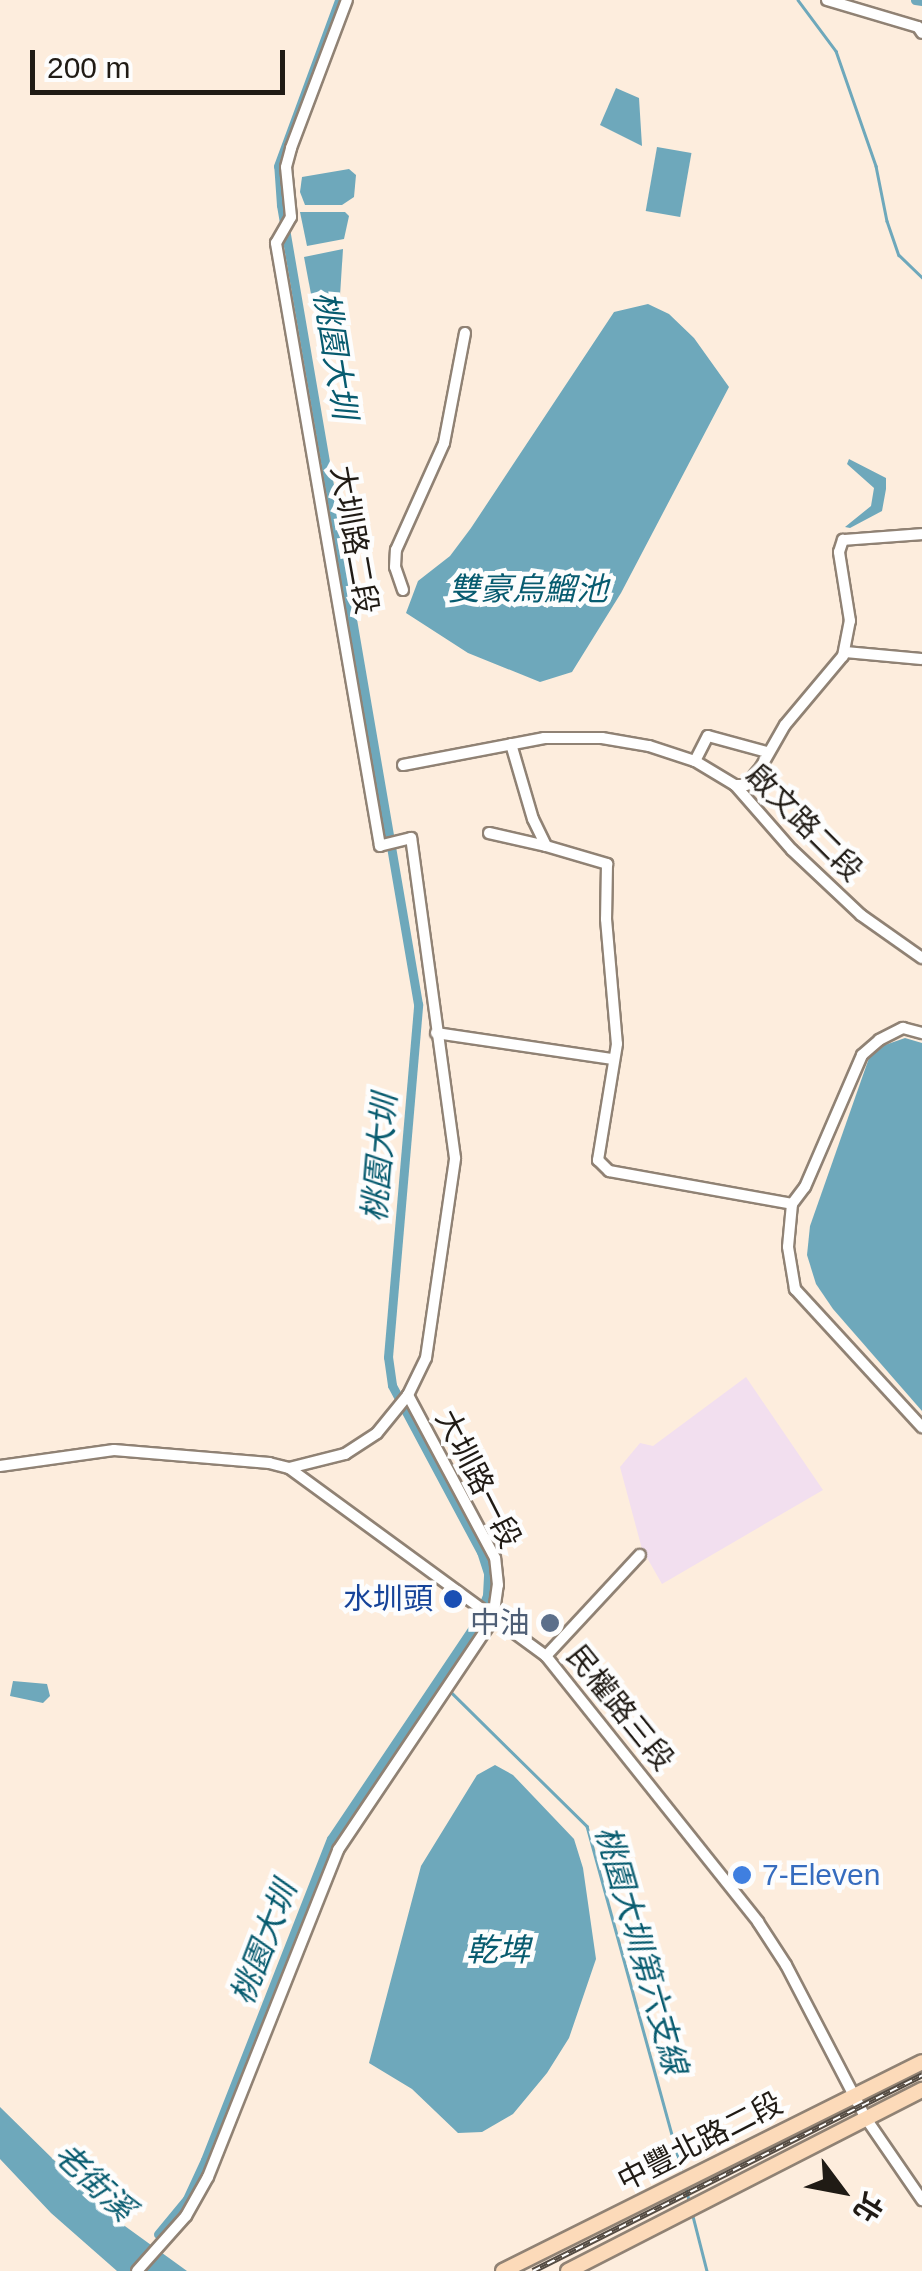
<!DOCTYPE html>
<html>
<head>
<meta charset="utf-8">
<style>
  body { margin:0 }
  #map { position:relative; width:922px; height:2271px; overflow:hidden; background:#fdeddd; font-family:Helvetica,"Noto Sans TC",sans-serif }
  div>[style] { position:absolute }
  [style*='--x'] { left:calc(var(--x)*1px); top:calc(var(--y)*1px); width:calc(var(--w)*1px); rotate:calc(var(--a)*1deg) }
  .industrial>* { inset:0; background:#f2dfef }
  .water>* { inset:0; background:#6ea8bb; transform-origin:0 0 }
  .stream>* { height:2.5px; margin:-1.25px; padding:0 1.25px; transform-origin:1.25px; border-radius:1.25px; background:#6ea8bb }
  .canal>* { height:9px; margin:-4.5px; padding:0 4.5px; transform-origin:4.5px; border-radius:4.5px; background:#6ea8bb }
  .roads { filter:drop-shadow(2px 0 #908274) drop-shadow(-2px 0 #908274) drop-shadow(0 2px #908274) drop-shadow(0 -2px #908274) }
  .minor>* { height:10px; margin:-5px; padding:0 5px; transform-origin:5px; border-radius:5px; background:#fff }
  .major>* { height:14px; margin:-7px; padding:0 7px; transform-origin:7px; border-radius:7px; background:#fcdab9 }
  .rail>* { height:6px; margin-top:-3px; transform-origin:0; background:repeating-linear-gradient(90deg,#fdfdfd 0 8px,#534b43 0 16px); box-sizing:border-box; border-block:2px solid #534b43 }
  .dots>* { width:28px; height:28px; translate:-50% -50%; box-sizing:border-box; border:5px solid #fdfdfd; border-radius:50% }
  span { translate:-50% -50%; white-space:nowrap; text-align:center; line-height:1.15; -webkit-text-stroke:9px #fdfdfd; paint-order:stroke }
  .street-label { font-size:30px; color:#201b15 }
  .transit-label { font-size:30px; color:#164399 }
  .right { translate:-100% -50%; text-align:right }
  .service-label { font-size:30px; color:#4e5e75 }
  .shop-label { font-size:30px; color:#366cbe }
  .left { translate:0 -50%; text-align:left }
  .water-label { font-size:32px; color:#075b6f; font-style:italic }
  .north { position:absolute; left:792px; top:2141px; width:100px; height:100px; -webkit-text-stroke:8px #fdfdfd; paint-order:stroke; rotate:122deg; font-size:28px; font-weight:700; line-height:40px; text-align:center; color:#201b15 }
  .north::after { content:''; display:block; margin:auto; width:35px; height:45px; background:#201b15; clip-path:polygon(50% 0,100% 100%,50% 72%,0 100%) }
  .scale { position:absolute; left:30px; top:50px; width:255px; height:45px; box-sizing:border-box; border:5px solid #201b15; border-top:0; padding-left:12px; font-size:30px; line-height:35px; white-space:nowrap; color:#201b15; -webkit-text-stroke:8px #fdfdfd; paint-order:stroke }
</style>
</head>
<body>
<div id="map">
  <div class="industrial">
    <div style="clip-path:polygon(746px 1377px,823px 1490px,662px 1584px,642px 1549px,620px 1467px,640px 1443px,653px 1446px)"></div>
  </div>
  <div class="water">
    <div style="clip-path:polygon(616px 88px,639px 98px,642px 146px,600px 125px)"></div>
    <div style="left:657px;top:147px;width:35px;height:65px;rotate:10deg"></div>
    <div style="clip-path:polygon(349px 169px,356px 175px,354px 197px,342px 205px,305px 205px,300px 192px,302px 177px)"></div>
    <div style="clip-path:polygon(300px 212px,345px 212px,349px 216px,344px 239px,307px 246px)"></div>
    <div style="clip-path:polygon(343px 249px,339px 311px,314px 310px,304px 257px)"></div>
    <div style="clip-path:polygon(648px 304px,669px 314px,694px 338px,729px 387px,621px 593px,572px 672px,540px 682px,468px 653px,406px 613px,418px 581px,450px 556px,471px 528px,614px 312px)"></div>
    <div style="clip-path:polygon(849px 459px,886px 478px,886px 489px,882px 511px,850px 528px,845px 527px,871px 506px,874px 488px,847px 464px)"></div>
    <div style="clip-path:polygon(905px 1038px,922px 1043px,922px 1411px,833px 1309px,816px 1284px,807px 1255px,810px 1226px,869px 1058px,885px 1045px)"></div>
    <div style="clip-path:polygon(13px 1681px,47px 1684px,50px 1696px,43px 1703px,10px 1696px)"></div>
    <div style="clip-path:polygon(495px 1765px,513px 1775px,574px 1839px,583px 1868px,596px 1959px,569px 2038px,547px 2073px,513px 2114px,482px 2132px,458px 2133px,412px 2089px,369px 2063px,421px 1866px,477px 1775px)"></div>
    <div style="clip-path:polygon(0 2107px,111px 2216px,187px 2271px,117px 2271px,51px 2213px,0 2159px)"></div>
  </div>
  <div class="stream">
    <div style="--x:798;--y:0;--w:64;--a:53.3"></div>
    <div style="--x:836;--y:51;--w:122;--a:70.8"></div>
    <div style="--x:876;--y:166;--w:56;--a:78.7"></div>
    <div style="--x:887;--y:221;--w:36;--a:71"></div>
    <div style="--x:899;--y:255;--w:32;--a:44"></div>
    <div style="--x:451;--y:1692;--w:191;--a:44.6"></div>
    <div style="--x:587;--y:1826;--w:355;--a:74.6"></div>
    <div style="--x:686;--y:2188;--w:12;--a:76"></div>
    <div style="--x:693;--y:2216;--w:57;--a:75.7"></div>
  </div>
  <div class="canal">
    <div style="--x:915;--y:0;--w:7;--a:8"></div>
    <div style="--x:158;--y:2234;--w:45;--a:-50.4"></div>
    <div style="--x:187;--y:2199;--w:43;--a:-65.2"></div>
    <div style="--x:205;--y:2160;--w:345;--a:-68.6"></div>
    <div style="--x:331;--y:1839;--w:258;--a:-56.1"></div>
    <div style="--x:475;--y:1625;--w:32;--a:-68"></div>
    <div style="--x:487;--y:1595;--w:22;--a:-87"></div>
    <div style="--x:488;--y:1573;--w:22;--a:-108"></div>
    <div style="--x:481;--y:1552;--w:189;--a:-118.1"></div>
    <div style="--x:392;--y:1385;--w:28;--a:-98"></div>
    <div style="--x:388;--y:1357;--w:354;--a:-85.1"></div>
    <div style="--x:418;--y:1004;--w:811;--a:-99.73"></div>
    <div style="--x:281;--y:205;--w:39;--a:-94"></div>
    <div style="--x:278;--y:166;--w:177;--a:-69.8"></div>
  </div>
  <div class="roads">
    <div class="minor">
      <div style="--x:827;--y:0;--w:95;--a:16.5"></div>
      <div style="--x:918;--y:27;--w:7;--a:56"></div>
      <div style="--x:403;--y:590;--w:24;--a:-109"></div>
      <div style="--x:395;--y:567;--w:17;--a:-87"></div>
      <div style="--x:396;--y:550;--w:117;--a:-65.8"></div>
      <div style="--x:444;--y:443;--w:112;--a:-79.2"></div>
      <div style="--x:845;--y:652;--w:77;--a:5.2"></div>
      <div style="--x:511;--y:744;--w:78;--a:73.7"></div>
      <div style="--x:533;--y:819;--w:30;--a:64"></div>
      <div style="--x:546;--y:846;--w:64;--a:16.4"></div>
      <div style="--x:607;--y:864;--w:55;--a:91"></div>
      <div style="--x:606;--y:919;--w:125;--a:85"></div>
      <div style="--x:617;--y:1044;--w:118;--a:99.3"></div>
      <div style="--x:598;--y:1160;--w:16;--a:45"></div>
      <div style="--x:609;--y:1171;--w:186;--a:10.2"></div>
      <div style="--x:792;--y:1204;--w:21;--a:-53"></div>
      <div style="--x:805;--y:1187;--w:144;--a:-66.6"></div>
      <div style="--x:862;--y:1055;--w:23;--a:-41"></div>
      <div style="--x:879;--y:1040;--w:27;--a:-27"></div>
      <div style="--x:903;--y:1028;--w:20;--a:15"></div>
      <div style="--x:695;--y:761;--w:28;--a:-63"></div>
      <div style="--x:708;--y:736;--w:61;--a:15.2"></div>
      <div style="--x:403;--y:765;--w:144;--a:-10.8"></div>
      <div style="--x:544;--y:738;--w:58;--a:0"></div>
      <div style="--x:602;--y:738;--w:48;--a:9.7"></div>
      <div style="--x:649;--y:746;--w:48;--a:18.1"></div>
      <div style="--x:695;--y:761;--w:47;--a:31"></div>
      <div style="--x:735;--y:785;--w:86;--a:48.8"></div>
      <div style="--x:792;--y:850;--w:95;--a:43.3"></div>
      <div style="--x:861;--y:915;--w:75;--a:35.2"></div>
      <div style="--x:735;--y:785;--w:11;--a:0"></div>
      <div style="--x:746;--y:785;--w:23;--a:-50"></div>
      <div style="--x:761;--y:767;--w:48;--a:-60.3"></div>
      <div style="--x:785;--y:725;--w:90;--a:-50"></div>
      <div style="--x:843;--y:656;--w:36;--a:-79"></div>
      <div style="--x:850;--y:621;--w:70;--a:-99.1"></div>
      <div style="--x:839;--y:552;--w:13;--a:-72"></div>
      <div style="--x:843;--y:540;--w:79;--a:-4.3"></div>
      <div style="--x:489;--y:833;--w:58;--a:12.8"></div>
      <div style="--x:436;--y:1033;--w:179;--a:8.4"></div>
      <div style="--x:792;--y:1204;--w:43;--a:95.3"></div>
      <div style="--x:788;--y:1247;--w:43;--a:80.5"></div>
      <div style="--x:795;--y:1289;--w:188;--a:47.4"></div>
      <div style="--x:0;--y:1466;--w:115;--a:-8"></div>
      <div style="--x:114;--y:1450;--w:156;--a:4.8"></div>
      <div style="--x:269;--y:1463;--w:21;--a:14"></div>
      <div style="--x:289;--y:1468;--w:318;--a:36.2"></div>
      <div style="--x:546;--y:1656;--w:340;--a:51.4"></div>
      <div style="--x:758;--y:1922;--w:51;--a:56.9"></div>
      <div style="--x:786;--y:1965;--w:171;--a:62.5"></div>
      <div style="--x:865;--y:2117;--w:101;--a:55.5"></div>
      <div style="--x:289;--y:1468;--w:58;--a:-14"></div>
      <div style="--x:345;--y:1454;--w:38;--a:-33"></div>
      <div style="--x:377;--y:1433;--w:49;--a:-50.8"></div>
      <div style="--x:546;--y:1656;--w:138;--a:-47.1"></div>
      <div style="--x:137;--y:2271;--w:74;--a:-48.3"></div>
      <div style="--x:186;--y:2216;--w:45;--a:-60.6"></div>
      <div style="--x:208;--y:2177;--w:352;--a:-68.3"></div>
      <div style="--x:338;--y:1850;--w:278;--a:-56.1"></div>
      <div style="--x:493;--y:1619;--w:34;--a:-82"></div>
      <div style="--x:498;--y:1585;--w:27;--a:-96"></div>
      <div style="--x:495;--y:1558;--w:185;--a:-118.1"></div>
      <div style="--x:408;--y:1395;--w:41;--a:-64.1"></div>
      <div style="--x:426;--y:1358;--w:202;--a:-81.7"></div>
      <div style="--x:455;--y:1158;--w:323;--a:-97.8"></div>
      <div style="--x:411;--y:838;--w:32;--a:166"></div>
      <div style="--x:380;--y:846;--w:612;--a:-99.79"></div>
      <div style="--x:276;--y:243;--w:30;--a:-60"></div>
      <div style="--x:291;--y:217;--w:50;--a:-95.7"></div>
      <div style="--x:286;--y:167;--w:20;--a:-75"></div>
      <div style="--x:291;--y:148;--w:158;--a:-69.3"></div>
    </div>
    <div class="major">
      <div style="--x:503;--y:2271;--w:468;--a:-26.5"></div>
      <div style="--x:568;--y:2271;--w:398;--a:-27.1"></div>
    </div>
  </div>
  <div class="rail">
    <div style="--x:533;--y:2271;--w:436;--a:-26.7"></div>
  </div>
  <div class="dots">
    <div style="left:453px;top:1599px;background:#1a4fb4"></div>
    <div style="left:550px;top:1623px;background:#5c6f8a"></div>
    <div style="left:742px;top:1875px;background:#3f7fe0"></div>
  </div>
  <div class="street-label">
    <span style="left:354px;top:540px;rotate:80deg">大圳路二段</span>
    <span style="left:804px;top:823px;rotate:45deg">啟文路二段</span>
    <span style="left:478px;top:1479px;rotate:63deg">大圳路一段</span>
    <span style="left:620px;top:1708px;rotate:51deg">民權路三段</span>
    <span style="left:700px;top:2142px;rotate:-27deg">中豐北路二段</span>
  </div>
  <div class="transit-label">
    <span class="right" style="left:433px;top:1599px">水圳頭</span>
  </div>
  <div class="service-label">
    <span class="right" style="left:530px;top:1623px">中油</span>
  </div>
  <div class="shop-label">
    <span class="left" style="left:762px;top:1875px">7-Eleven</span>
  </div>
  <div class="water-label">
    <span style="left:335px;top:355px;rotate:81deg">桃園大圳</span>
    <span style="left:528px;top:589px">雙豪烏鰡池</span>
    <span style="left:380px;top:1158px;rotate:-85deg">桃園大圳</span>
    <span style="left:264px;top:1943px;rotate:-69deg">桃園大圳</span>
    <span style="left:498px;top:1950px">乾埤</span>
    <span style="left:641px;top:1950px;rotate:74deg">桃園大圳第六支線</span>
    <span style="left:94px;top:2182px;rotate:43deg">老街溪</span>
  </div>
  <div class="north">北</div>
  <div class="scale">200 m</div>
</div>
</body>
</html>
